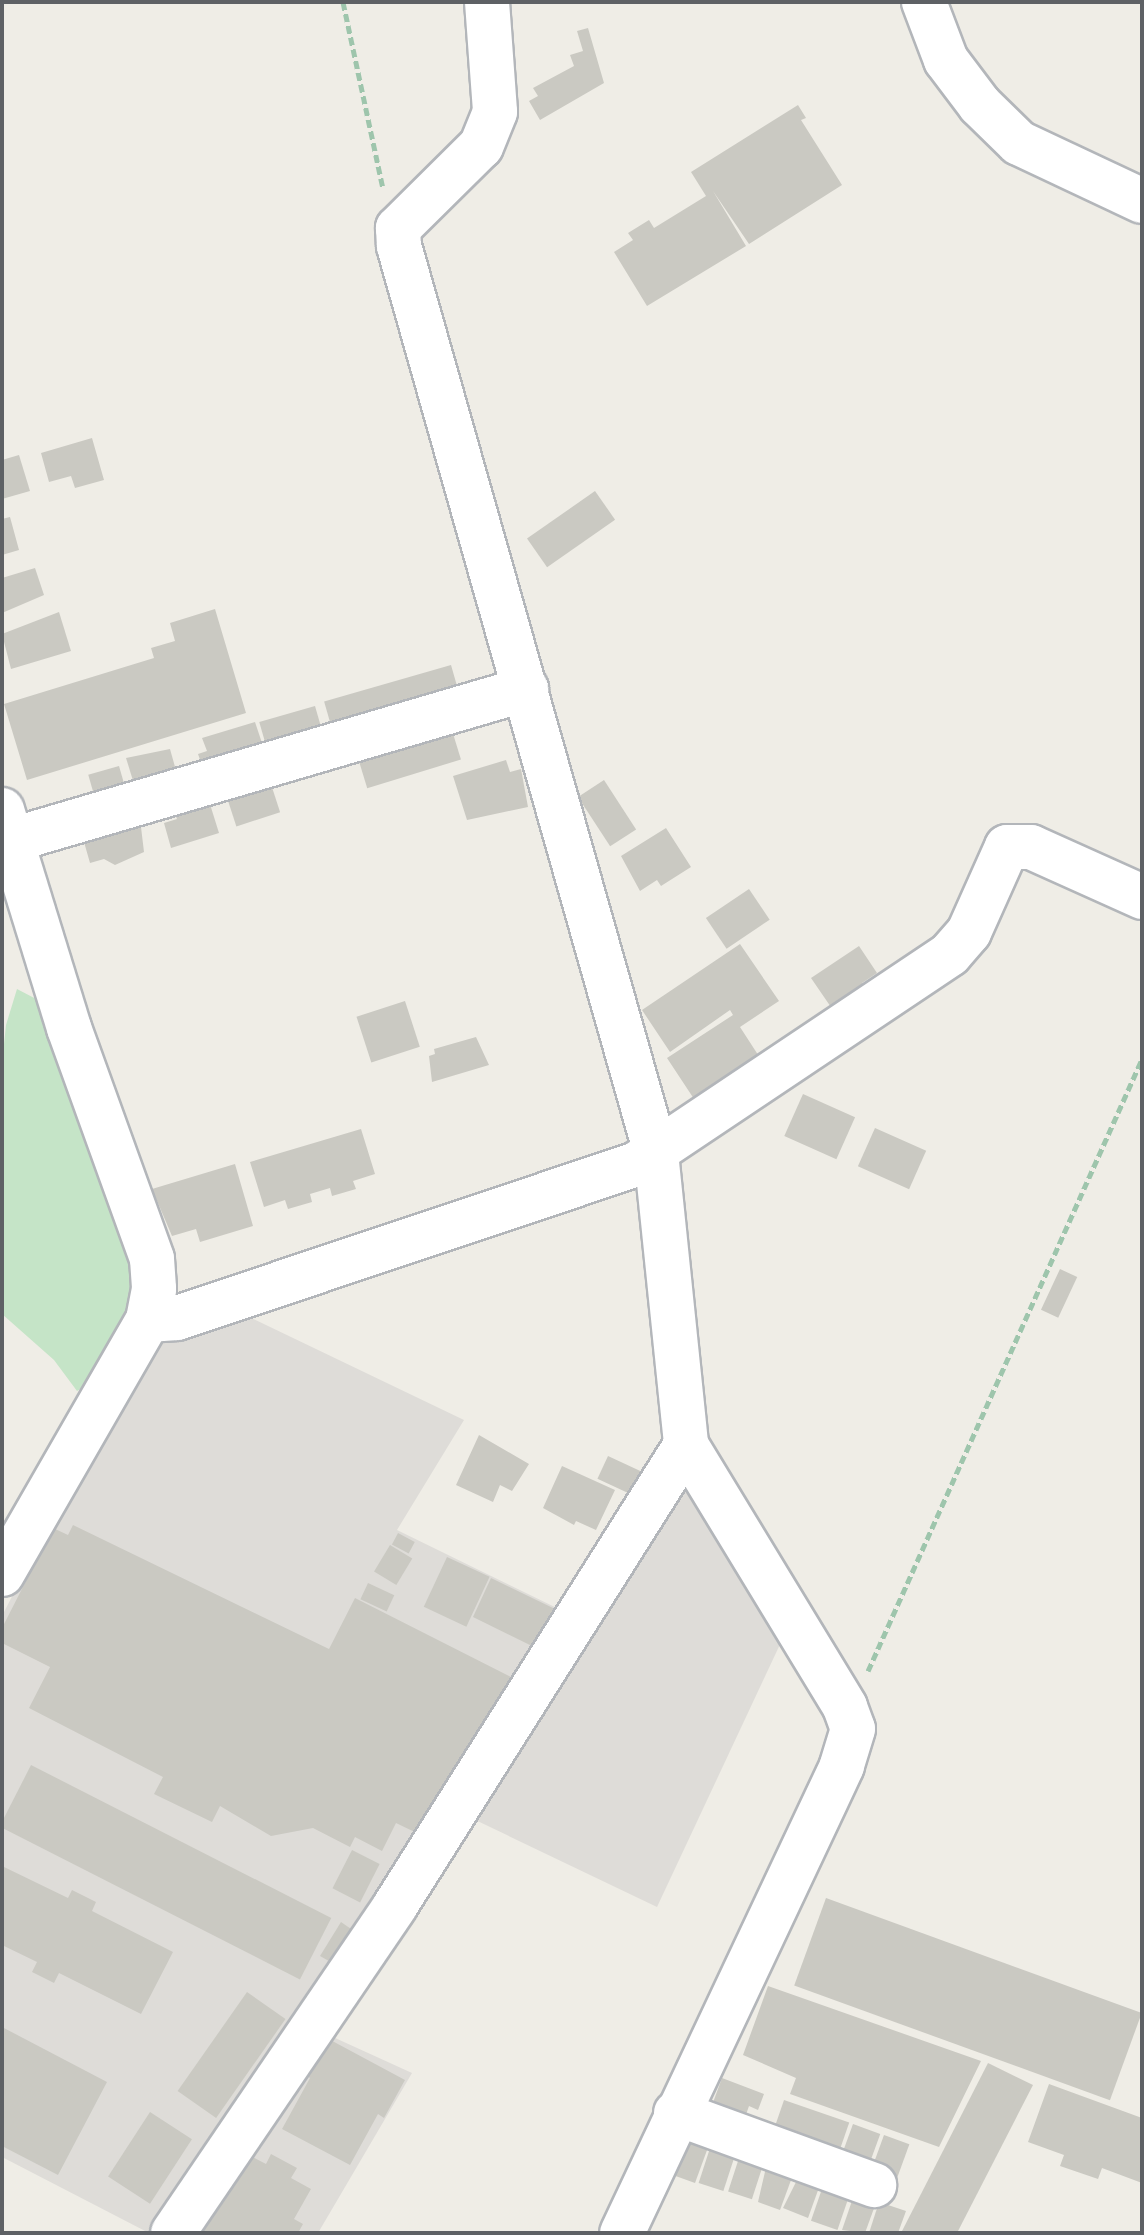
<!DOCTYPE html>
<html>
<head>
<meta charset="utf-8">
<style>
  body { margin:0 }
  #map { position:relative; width:1144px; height:2235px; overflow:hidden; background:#efede6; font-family:Commissioner,sans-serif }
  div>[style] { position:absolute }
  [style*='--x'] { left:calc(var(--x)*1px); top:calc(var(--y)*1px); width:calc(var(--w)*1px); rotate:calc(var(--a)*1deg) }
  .industrial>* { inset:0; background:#dedcd8 }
  .green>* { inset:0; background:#c5e4c7 }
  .building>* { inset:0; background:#cac9c2; transform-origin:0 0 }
  .path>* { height:5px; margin-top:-2.5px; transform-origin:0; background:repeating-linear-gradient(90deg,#9ec5ac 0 8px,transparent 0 12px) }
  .roads { filter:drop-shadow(2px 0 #b3b6ba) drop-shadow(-2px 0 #b3b6ba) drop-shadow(0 2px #b3b6ba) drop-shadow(0 -2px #b3b6ba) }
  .minor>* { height:44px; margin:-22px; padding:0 22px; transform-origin:22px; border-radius:22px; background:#fff }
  span { translate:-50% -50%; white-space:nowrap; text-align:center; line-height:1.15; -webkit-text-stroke:8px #fff; paint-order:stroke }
  .frame { position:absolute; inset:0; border:4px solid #5e6165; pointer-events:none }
</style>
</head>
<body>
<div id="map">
  <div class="industrial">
    <div style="clip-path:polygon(239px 1312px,464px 1420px,397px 1530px,565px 1612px,159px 2233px,149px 2233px,2px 2157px,2px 1616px,59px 1505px,161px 1342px)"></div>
    <div style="clip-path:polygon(686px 1478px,783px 1638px,657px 1907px,467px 1816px)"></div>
    <div style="clip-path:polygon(322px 2032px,412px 2073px,318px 2233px,186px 2233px)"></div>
  </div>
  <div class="green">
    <div style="clip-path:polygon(17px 989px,40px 1001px,142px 1269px,138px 1303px,99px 1378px,77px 1391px,54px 1360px,2px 1314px,2px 1063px,6px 1025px)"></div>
  </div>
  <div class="building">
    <div style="clip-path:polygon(588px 28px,604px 83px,540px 120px,529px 101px,538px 96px,533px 88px,574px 66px,570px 55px,583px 51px,577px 31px)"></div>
    <div style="clip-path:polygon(798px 105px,806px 118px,801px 120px,842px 185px,749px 244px,713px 191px,746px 246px,647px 306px,614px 252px,633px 240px,628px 233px,649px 220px,654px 228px,706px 196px,691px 172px)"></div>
    <div style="clip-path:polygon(92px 438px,104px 480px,75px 488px,71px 476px,49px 482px,41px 453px)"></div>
    <div style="clip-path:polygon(19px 455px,30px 491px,2px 499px,2px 460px)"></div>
    <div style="left:595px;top:491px;width:35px;height:83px;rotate:55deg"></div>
    <div style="clip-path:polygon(10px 517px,19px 550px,2px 555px,2px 519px)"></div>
    <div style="clip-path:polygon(35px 568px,44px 595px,2px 613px,2px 578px)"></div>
    <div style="clip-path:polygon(215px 609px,246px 713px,27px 780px,4px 704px,154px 658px,151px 648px,175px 641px,170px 623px)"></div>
    <div style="clip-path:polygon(59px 612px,71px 651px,11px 669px,2px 634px)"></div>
    <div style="left:451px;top:665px;width:32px;height:132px;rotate:74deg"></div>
    <div style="left:315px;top:706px;width:36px;height:58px;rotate:74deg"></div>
    <div style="clip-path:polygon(255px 722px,265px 752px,204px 771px,198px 754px,207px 751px,202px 738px)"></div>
    <div style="left:451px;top:727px;width:34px;height:98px;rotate:73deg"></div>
    <div style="clip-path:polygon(170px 749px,177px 774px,135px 787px,126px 758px)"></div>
    <div style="clip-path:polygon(506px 760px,510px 772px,521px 769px,528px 807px,467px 820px,453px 776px)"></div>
    <div style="left:119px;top:766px;width:25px;height:32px;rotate:74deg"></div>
    <div style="left:269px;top:778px;width:36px;height:46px;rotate:72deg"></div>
    <div style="left:604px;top:780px;width:59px;height:31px;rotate:57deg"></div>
    <div style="clip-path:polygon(209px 801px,219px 833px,171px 848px,164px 823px,177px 819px,174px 812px)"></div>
    <div style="clip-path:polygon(135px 826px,141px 827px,144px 852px,115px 865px,104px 859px,90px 863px,84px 842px)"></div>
    <div style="clip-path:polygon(666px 828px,691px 867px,661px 886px,657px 880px,640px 891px,621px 856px)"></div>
    <div style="left:749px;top:889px;width:37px;height:52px;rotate:56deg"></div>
    <div style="clip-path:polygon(740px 944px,779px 1001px,740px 1027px,764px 1064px,696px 1102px,667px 1058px,733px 1015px,730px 1010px,670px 1052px,642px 1010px)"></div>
    <div style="clip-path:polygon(859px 946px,877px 973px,862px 983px,867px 991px,835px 1013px,811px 978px)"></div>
    <div style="left:405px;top:1001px;width:48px;height:51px;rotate:72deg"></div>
    <div style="clip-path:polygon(476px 1037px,489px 1065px,432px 1082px,429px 1056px,435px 1054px,434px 1049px)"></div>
    <div style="left:803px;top:1094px;width:57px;height:46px;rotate:24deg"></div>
    <div style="left:875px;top:1128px;width:56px;height:42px;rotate:24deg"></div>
    <div style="clip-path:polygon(361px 1129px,375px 1174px,353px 1181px,356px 1189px,332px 1196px,330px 1188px,310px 1194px,312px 1202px,288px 1209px,285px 1200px,264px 1207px,250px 1162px)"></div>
    <div style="clip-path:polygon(235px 1164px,253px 1226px,200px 1242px,196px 1229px,172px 1236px,152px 1189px)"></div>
    <div style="left:1060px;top:1269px;width:19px;height:45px;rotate:25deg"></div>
    <div style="clip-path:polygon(479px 1435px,529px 1464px,512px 1491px,500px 1485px,493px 1502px,456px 1485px)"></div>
    <div style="left:608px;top:1456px;width:38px;height:25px;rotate:25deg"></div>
    <div style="clip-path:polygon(562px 1466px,615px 1490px,596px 1530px,576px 1521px,574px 1525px,543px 1508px)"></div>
    <div style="clip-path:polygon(73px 1525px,329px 1649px,355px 1598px,521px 1682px,423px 1836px,396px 1823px,382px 1851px,355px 1837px,350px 1847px,313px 1828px,271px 1836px,220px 1806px,212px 1822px,154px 1794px,163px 1777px,29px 1708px,50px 1667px,2px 1643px,2px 1628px,53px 1528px,68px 1535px)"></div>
    <div style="left:398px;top:1533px;width:19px;height:13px;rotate:28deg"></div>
    <div style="left:390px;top:1545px;width:26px;height:31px;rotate:31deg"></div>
    <div style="left:447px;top:1557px;width:47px;height:55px;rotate:25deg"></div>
    <div style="clip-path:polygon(491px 1578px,555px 1609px,538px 1644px,532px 1646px,473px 1617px)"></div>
    <div style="left:368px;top:1583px;width:29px;height:18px;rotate:25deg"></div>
    <div style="left:31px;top:1765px;width:337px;height:69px;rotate:27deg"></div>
    <div style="left:352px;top:1850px;width:31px;height:43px;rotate:27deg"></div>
    <div style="clip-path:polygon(2px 1866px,68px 1898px,72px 1890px,96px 1902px,92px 1911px,173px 1952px,141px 2014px,59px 1973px,54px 1983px,32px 1972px,37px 1962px,2px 1945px)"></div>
    <div style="left:826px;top:1898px;width:336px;height:93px;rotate:20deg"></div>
    <div style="clip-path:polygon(341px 1922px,354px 1931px,336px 1965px,320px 1956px)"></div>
    <div style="clip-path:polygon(768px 1986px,981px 2061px,939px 2147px,790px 2094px,796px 2078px,743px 2055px)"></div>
    <div style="left:247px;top:1992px;width:47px;height:121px;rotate:35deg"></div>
    <div style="clip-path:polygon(2px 2027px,107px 2082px,58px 2175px,2px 2146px)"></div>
    <div style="clip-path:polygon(323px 2036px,405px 2080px,384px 2118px,378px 2114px,350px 2165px,282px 2129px,310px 2078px,303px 2073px)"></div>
    <div style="clip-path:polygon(988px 2063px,1033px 2085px,957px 2233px,901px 2233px)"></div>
    <div style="clip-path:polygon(722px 2078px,764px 2094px,758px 2110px,749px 2106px,741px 2129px,711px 2108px)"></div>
    <div style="clip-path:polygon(1049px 2084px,1142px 2118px,1142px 2183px,1102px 2168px,1098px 2179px,1060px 2166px,1064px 2155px,1028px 2142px)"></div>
    <div style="left:784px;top:2100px;width:69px;height:39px;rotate:19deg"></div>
    <div style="left:150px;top:2112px;width:50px;height:77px;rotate:33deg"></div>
    <div style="left:853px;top:2124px;width:29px;height:42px;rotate:20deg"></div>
    <div style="clip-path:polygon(690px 2135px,710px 2142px,695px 2183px,670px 2174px)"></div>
    <div style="left:884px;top:2135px;width:27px;height:38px;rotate:20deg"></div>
    <div style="left:711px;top:2145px;width:26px;height:40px;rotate:18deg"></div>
    <div style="clip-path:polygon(245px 2153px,266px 2164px,271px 2154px,297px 2168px,291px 2178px,311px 2189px,294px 2219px,303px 2224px,298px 2233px,202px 2233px)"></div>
    <div style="left:738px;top:2161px;width:25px;height:32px;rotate:18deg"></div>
    <div style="clip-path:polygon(767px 2163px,794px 2172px,780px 2210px,758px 2202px)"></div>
    <div style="clip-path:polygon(800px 2174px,821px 2182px,808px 2218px,783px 2208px)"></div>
    <div style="left:824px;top:2183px;width:28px;height:40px;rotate:19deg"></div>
    <div style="clip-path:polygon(855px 2192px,877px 2200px,865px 2233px,842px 2230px)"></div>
    <div style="clip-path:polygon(879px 2202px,906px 2211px,898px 2233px,869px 2233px)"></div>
  </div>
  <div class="path">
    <div style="--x:343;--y:2;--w:191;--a:77.9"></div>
    <div style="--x:868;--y:1671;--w:671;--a:-65.88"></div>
  </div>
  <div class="roads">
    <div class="minor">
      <div style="--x:487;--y:2;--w:110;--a:85.8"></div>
      <div style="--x:495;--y:112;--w:37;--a:112"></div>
      <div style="--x:481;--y:146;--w:117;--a:135.3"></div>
      <div style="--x:398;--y:228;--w:18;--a:87"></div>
      <div style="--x:399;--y:246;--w:943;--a:74.18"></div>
      <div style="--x:656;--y:1153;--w:294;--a:84.1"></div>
      <div style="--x:686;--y:1445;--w:306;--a:58.7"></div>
      <div style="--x:845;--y:1707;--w:23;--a:70"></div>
      <div style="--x:853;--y:1729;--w:39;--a:107"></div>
      <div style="--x:842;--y:1766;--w:516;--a:115.22"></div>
      <div style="--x:924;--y:2;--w:62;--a:69.2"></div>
      <div style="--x:946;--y:60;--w:56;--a:52.9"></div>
      <div style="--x:980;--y:105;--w:54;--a:44.3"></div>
      <div style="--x:1019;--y:143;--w:136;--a:25.2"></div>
      <div style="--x:2;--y:810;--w:228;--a:72.9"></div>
      <div style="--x:69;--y:1028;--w:245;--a:70.2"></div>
      <div style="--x:152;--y:1259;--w:30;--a:86"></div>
      <div style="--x:154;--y:1289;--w:32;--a:101"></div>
      <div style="--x:148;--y:1320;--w:293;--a:119.9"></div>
      <div style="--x:12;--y:840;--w:536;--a:-16.37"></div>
      <div style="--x:148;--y:1320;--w:29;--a:-4"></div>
      <div style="--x:177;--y:1318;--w:483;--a:-18.5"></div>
      <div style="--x:635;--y:1165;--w:379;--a:-33.8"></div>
      <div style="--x:950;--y:954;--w:29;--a:-49"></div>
      <div style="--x:969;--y:932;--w:93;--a:-65.9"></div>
      <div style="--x:1007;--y:847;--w:24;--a:0"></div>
      <div style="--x:1031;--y:847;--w:122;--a:24.2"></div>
      <div style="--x:676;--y:2113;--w:211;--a:20"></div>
      <div style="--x:173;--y:2233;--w:395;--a:-55.8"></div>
      <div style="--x:395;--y:1906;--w:545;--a:-57.74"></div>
    </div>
  </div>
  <div class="frame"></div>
</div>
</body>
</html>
